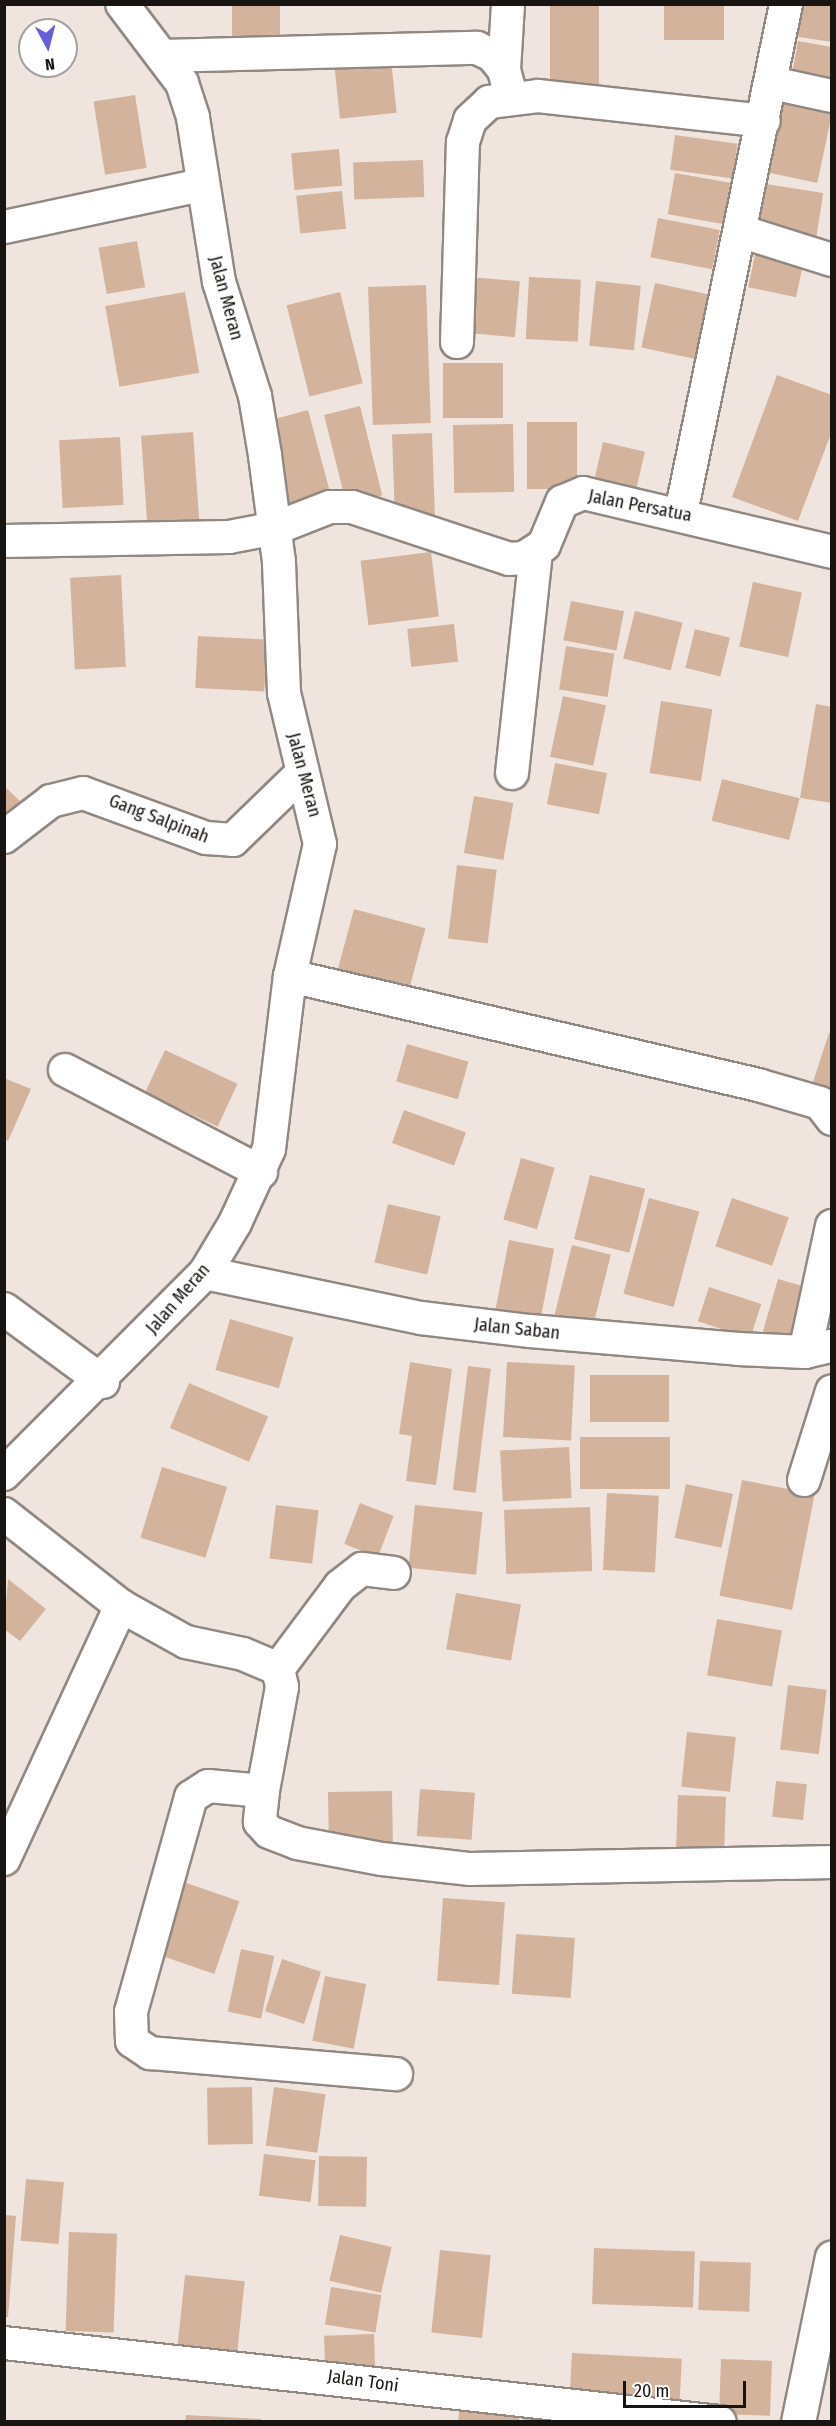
<!DOCTYPE html>
<html>
<head>
<meta charset="utf-8">
<style>
  body { margin:0 }
  #map { position:relative; width:836px; height:2426px; overflow:hidden; background:#efe5de; font-family:"Fira Sans Condensed",sans-serif }
  div>[style] { position:absolute }
  [style*='--x'] { left:calc(var(--x)*1px); top:calc(var(--y)*1px); width:calc(var(--w)*1px); rotate:calc(var(--a)*1deg) }
  .building>* { inset:0; background:#d3b39c; transform-origin:0 0 }
  .roads { filter:drop-shadow(2px 0 #918882) drop-shadow(-2px 0 #918882) drop-shadow(0 2px #918882) drop-shadow(0 -2px #918882) }
  .street>* { height:32px; margin:-16px; padding:0 16px; transform-origin:16px; border-radius:16px; background:#fff }
  .secondary>* { height:33px; margin:-16.5px; padding:0 16.5px; transform-origin:16.5px; border-radius:16.5px; background:#fff }
  span { translate:-50% -50%; white-space:nowrap; text-align:center; line-height:1.15; -webkit-text-stroke:5px #fff; paint-order:stroke }
  .street-label { font-size:18px; color:#181412 }
  .frame { position:absolute; inset:0; border:6px solid #181412; pointer-events:none }
  .north { position:absolute; left:18px; top:18px; width:60px; height:60px; box-sizing:border-box; background:#fff; border:2px solid #a3a1a0; border-radius:50%; rotate:173deg; font-size:16px; font-weight:700; line-height:24px; text-align:center; color:#181412 }
  .north::after { content:''; display:block; margin:auto; width:21px; height:27px; background:#655fd8; clip-path:polygon(50% 0,100% 100%,50% 72%,0 100%) }
  .scale { position:absolute; left:623px; top:2381px; width:123px; height:27px; box-sizing:border-box; border:3px solid #181412; border-top:0; padding-left:8px; font-size:18px; line-height:21px; white-space:nowrap; color:#181412; -webkit-text-stroke:4px #fff; paint-order:stroke }
</style>
</head>
<body>
<div id="map">
  <div class="building">
    <div style="left:232px;top:4px;width:48px;height:40px"></div>
    <div style="left:550px;top:4px;width:49px;height:81px"></div>
    <div style="left:664px;top:4px;width:60px;height:36px"></div>
    <div style="clip-path:polygon(797px 4px,832px 4px,832px 42px,793px 36px)"></div>
    <div style="clip-path:polygon(798px 41px,832px 47px,832px 87px,791px 80px)"></div>
    <div style="left:391px;top:59px;width:54px;height:57px;rotate:84deg"></div>
    <div style="left:135px;top:95px;width:74px;height:42px;rotate:81deg"></div>
    <div style="left:778px;top:103px;width:55px;height:70px;rotate:12deg"></div>
    <div style="left:675px;top:135px;width:63px;height:35px;rotate:8deg"></div>
    <div style="left:339px;top:149px;width:37px;height:48px;rotate:85deg"></div>
    <div style="left:423px;top:160px;width:37px;height:70px;rotate:88deg"></div>
    <div style="left:675px;top:173px;width:56px;height:42px;rotate:10deg"></div>
    <div style="left:766px;top:184px;width:58px;height:48px;rotate:9deg"></div>
    <div style="left:342px;top:191px;width:38px;height:46px;rotate:84deg"></div>
    <div style="left:658px;top:218px;width:63px;height:40px;rotate:11deg"></div>
    <div style="left:137px;top:241px;width:47px;height:39px;rotate:80deg"></div>
    <div style="left:756px;top:250px;width:49px;height:38px;rotate:12deg"></div>
    <div style="left:470px;top:277px;width:50px;height:56px;rotate:5deg"></div>
    <div style="left:529px;top:277px;width:52px;height:62px;rotate:3deg"></div>
    <div style="left:596px;top:281px;width:45px;height:65px;rotate:6deg"></div>
    <div style="left:655px;top:283px;width:59px;height:66px;rotate:12deg"></div>
    <div style="left:426px;top:285px;width:138px;height:58px;rotate:88deg"></div>
    <div style="left:185px;top:292px;width:82px;height:81px;rotate:80deg"></div>
    <div style="left:340px;top:292px;width:94px;height:55px;rotate:76deg"></div>
    <div style="left:443px;top:363px;width:60px;height:55px"></div>
    <div style="clip-path:polygon(777px 375px,832px 395px,832px 431px,798px 521px,732px 497px)"></div>
    <div style="left:360px;top:406px;width:92px;height:37px;rotate:76deg"></div>
    <div style="left:308px;top:410px;width:95px;height:49px;rotate:75deg"></div>
    <div style="left:527px;top:422px;width:50px;height:67px"></div>
    <div style="left:513px;top:424px;width:68px;height:60px;rotate:89deg"></div>
    <div style="left:193px;top:432px;width:94px;height:52px;rotate:86deg"></div>
    <div style="left:432px;top:433px;width:82px;height:40px;rotate:88deg"></div>
    <div style="left:120px;top:437px;width:68px;height:61px;rotate:87deg"></div>
    <div style="left:603px;top:442px;width:43px;height:47px;rotate:13deg"></div>
    <div style="left:431px;top:552px;width:65px;height:71px;rotate:83deg"></div>
    <div style="left:121px;top:575px;width:92px;height:51px;rotate:87deg"></div>
    <div style="left:753px;top:582px;width:50px;height:66px;rotate:12deg"></div>
    <div style="left:571px;top:601px;width:54px;height:40px;rotate:11deg"></div>
    <div style="left:635px;top:611px;width:49px;height:49px;rotate:14deg"></div>
    <div style="left:454px;top:624px;width:38px;height:47px;rotate:84deg"></div>
    <div style="left:695px;top:629px;width:36px;height:40px;rotate:14deg"></div>
    <div style="left:198px;top:636px;width:69px;height:52px;rotate:3deg"></div>
    <div style="left:566px;top:646px;width:49px;height:44px;rotate:9deg"></div>
    <div style="left:563px;top:696px;width:44px;height:62px;rotate:12deg"></div>
    <div style="left:661px;top:701px;width:52px;height:73px;rotate:9deg"></div>
    <div style="clip-path:polygon(816px 704px,832px 707px,832px 803px,800px 798px)"></div>
    <div style="left:555px;top:763px;width:53px;height:42px;rotate:11deg"></div>
    <div style="left:722px;top:779px;width:80px;height:43px;rotate:14deg"></div>
    <div style="clip-path:polygon(4px 786px,24px 805px,4px 824px)"></div>
    <div style="left:474px;top:796px;width:40px;height:58px;rotate:10deg"></div>
    <div style="left:457px;top:865px;width:40px;height:74px;rotate:7deg"></div>
    <div style="left:354px;top:909px;width:74px;height:72px;rotate:15deg"></div>
    <div style="clip-path:polygon(829px 1033px,832px 1034px,832px 1094px,811px 1088px)"></div>
    <div style="left:407px;top:1044px;width:64px;height:39px;rotate:16deg"></div>
    <div style="left:165px;top:1050px;width:80px;height:47px;rotate:25deg"></div>
    <div style="clip-path:polygon(4px 1078px,31px 1089px,8px 1141px,4px 1139px)"></div>
    <div style="left:404px;top:1110px;width:66px;height:35px;rotate:20deg"></div>
    <div style="left:521px;top:1158px;width:35px;height:64px;rotate:16deg"></div>
    <div style="left:590px;top:1175px;width:57px;height:66px;rotate:14deg"></div>
    <div style="left:649px;top:1198px;width:52px;height:99px;rotate:15deg"></div>
    <div style="left:732px;top:1198px;width:60px;height:51px;rotate:19deg"></div>
    <div style="left:388px;top:1204px;width:54px;height:60px;rotate:13deg"></div>
    <div style="left:509px;top:1240px;width:46px;height:82px;rotate:11deg"></div>
    <div style="left:572px;top:1245px;width:40px;height:82px;rotate:14deg"></div>
    <div style="left:778px;top:1279px;width:37px;height:57px;rotate:16deg"></div>
    <div style="left:709px;top:1287px;width:55px;height:36px;rotate:18deg"></div>
    <div style="left:230px;top:1319px;width:66px;height:53px;rotate:16deg"></div>
    <div style="clip-path:polygon(410px 1362px,452px 1369px,436px 1485px,406px 1481px,412px 1436px,399px 1434px)"></div>
    <div style="left:507px;top:1362px;width:68px;height:75px;rotate:3deg"></div>
    <div style="left:468px;top:1366px;width:23px;height:125px;rotate:7deg"></div>
    <div style="left:590px;top:1375px;width:79px;height:47px"></div>
    <div style="left:189px;top:1383px;width:86px;height:49px;rotate:23deg"></div>
    <div style="left:580px;top:1437px;width:90px;height:52px"></div>
    <div style="left:569px;top:1447px;width:51px;height:69px;rotate:87deg"></div>
    <div style="left:162px;top:1467px;width:68px;height:74px;rotate:17deg"></div>
    <div style="left:742px;top:1480px;width:74px;height:118px;rotate:11deg"></div>
    <div style="left:686px;top:1484px;width:48px;height:55px;rotate:12deg"></div>
    <div style="left:607px;top:1493px;width:52px;height:77px;rotate:3deg"></div>
    <div style="left:360px;top:1503px;width:36px;height:44px;rotate:21deg"></div>
    <div style="left:276px;top:1505px;width:43px;height:54px;rotate:7deg"></div>
    <div style="left:415px;top:1505px;width:68px;height:63px;rotate:6deg"></div>
    <div style="left:590px;top:1507px;width:64px;height:86px;rotate:88deg"></div>
    <div style="clip-path:polygon(8px 1579px,46px 1609px,20px 1641px,4px 1629px)"></div>
    <div style="left:456px;top:1593px;width:66px;height:57px;rotate:10deg"></div>
    <div style="left:717px;top:1619px;width:66px;height:57px;rotate:10deg"></div>
    <div style="left:788px;top:1685px;width:39px;height:65px;rotate:7deg"></div>
    <div style="left:687px;top:1732px;width:49px;height:55px;rotate:6deg"></div>
    <div style="left:776px;top:1781px;width:31px;height:36px;rotate:6deg"></div>
    <div style="left:420px;top:1789px;width:55px;height:47px;rotate:4deg"></div>
    <div style="left:392px;top:1791px;width:53px;height:64px;rotate:89deg"></div>
    <div style="left:678px;top:1795px;width:48px;height:56px;rotate:2deg"></div>
    <div style="left:175px;top:1879px;width:68px;height:77px;rotate:19deg"></div>
    <div style="left:443px;top:1898px;width:62px;height:83px;rotate:4deg"></div>
    <div style="left:516px;top:1934px;width:59px;height:60px;rotate:4deg"></div>
    <div style="left:241px;top:1949px;width:34px;height:64px;rotate:12deg"></div>
    <div style="left:282px;top:1959px;width:41px;height:55px;rotate:18deg"></div>
    <div style="left:325px;top:1976px;width:42px;height:66px;rotate:11deg"></div>
    <div style="left:252px;top:2087px;width:57px;height:45px;rotate:89deg"></div>
    <div style="left:274px;top:2087px;width:52px;height:59px;rotate:8deg"></div>
    <div style="left:264px;top:2154px;width:52px;height:42px;rotate:7deg"></div>
    <div style="left:319px;top:2156px;width:48px;height:50px;rotate:1deg"></div>
    <div style="left:26px;top:2179px;width:38px;height:62px;rotate:5deg"></div>
    <div style="clip-path:polygon(4px 2215px,16px 2216px,8px 2317px,4px 2317px)"></div>
    <div style="left:69px;top:2232px;width:48px;height:99px;rotate:2deg"></div>
    <div style="left:340px;top:2235px;width:53px;height:47px;rotate:13deg"></div>
    <div style="left:594px;top:2248px;width:101px;height:56px;rotate:2deg"></div>
    <div style="left:440px;top:2250px;width:51px;height:83px;rotate:6deg"></div>
    <div style="left:700px;top:2261px;width:51px;height:49px;rotate:2deg"></div>
    <div style="left:185px;top:2275px;width:60px;height:75px;rotate:6deg"></div>
    <div style="left:331px;top:2287px;width:51px;height:38px;rotate:9deg"></div>
    <div style="left:374px;top:2334px;width:38px;height:50px;rotate:88deg"></div>
    <div style="left:572px;top:2353px;width:110px;height:50px;rotate:3deg"></div>
    <div style="left:721px;top:2359px;width:51px;height:55px;rotate:2deg"></div>
    <div style="clip-path:polygon(460px 2405px,520px 2409px,519px 2422px,458px 2422px)"></div>
    <div style="clip-path:polygon(526px 2410px,595px 2422px,524px 2422px)"></div>
    <div style="clip-path:polygon(186px 2415px,261px 2419px,261px 2422px,185px 2422px)"></div>
  </div>
  <div class="roads">
    <div class="street">
      <div style="--x:162;--y:56;--w:315;--a:-1.5"></div>
      <div style="--x:477;--y:48;--w:17;--a:25"></div>
      <div style="--x:492;--y:55;--w:19;--a:51"></div>
      <div style="--x:504;--y:70;--w:30;--a:75"></div>
      <div style="--x:504;--y:70;--w:66;--a:-86.5"></div>
      <div style="--x:772;--y:83;--w:61;--a:12.2"></div>
      <div style="--x:4;--y:227;--w:202;--a:-12"></div>
      <div style="--x:743;--y:232;--w:93;--a:17.5"></div>
      <div style="--x:457;--y:342;--w:200;--a:-88.3"></div>
      <div style="--x:463;--y:142;--w:23;--a:-72"></div>
      <div style="--x:470;--y:120;--w:26;--a:-43"></div>
      <div style="--x:489;--y:102;--w:49;--a:-7"></div>
      <div style="--x:538;--y:96;--w:227;--a:6.3"></div>
      <div style="--x:681;--y:513;--w:520;--a:-78.34"></div>
      <div style="--x:4;--y:541;--w:225;--a:-1"></div>
      <div style="--x:229;--y:537;--w:48;--a:-10.8"></div>
      <div style="--x:276;--y:528;--w:58;--a:-21.3"></div>
      <div style="--x:330;--y:507;--w:22;--a:0"></div>
      <div style="--x:352;--y:507;--w:165;--a:18.3"></div>
      <div style="--x:509;--y:559;--w:15;--a:-4"></div>
      <div style="--x:524;--y:558;--w:24;--a:-33"></div>
      <div style="--x:544;--y:545;--w:47;--a:-67.3"></div>
      <div style="--x:562;--y:502;--w:23;--a:-23"></div>
      <div style="--x:583;--y:493;--w:256;--a:13.3"></div>
      <div style="--x:512;--y:773;--w:221;--a:-83.8"></div>
      <div style="--x:4;--y:837;--w:59;--a:-37.5"></div>
      <div style="--x:51;--y:801;--w:33;--a:-14"></div>
      <div style="--x:83;--y:793;--w:131;--a:20.1"></div>
      <div style="--x:206;--y:838;--w:27;--a:4"></div>
      <div style="--x:233;--y:840;--w:93;--a:-44.1"></div>
      <div style="--x:290;--y:976;--w:481;--a:13.1"></div>
      <div style="--x:758;--y:1085;--w:65;--a:16.2"></div>
      <div style="--x:820;--y:1103;--w:20;--a:53"></div>
      <div style="--x:65;--y:1070;--w:221;--a:27.5"></div>
      <div style="--x:205;--y:1273;--w:221;--a:11.8"></div>
      <div style="--x:421;--y:1318;--w:110;--a:6.8"></div>
      <div style="--x:530;--y:1331;--w:209;--a:4.9"></div>
      <div style="--x:738;--y:1349;--w:67;--a:2.6"></div>
      <div style="--x:805;--y:1352;--w:28;--a:-13"></div>
      <div style="--x:4;--y:1309;--w:123;--a:36.4"></div>
      <div style="--x:805;--y:1352;--w:129;--a:-77.9"></div>
      <div style="--x:4;--y:1474;--w:284;--a:-45"></div>
      <div style="--x:205;--y:1273;--w:58;--a:-59"></div>
      <div style="--x:235;--y:1223;--w:81;--a:-65.3"></div>
      <div style="--x:269;--y:1149;--w:174;--a:-83.1"></div>
      <div style="--x:290;--y:976;--w:135;--a:-77.2"></div>
      <div style="--x:320;--y:844;--w:155;--a:-103.4"></div>
      <div style="--x:284;--y:693;--w:131;--a:-92.2"></div>
      <div style="--x:279;--y:562;--w:108;--a:-97.5"></div>
      <div style="--x:265;--y:455;--w:60;--a:-99.6"></div>
      <div style="--x:255;--y:396;--w:120;--a:-107.5"></div>
      <div style="--x:219;--y:282;--w:167;--a:-99"></div>
      <div style="--x:193;--y:117;--w:36;--a:-108"></div>
      <div style="--x:182;--y:83;--w:99;--a:-127.2"></div>
      <div style="--x:804;--y:1480;--w:93;--a:-72.5"></div>
      <div style="--x:4;--y:1514;--w:149;--a:38.2"></div>
      <div style="--x:121;--y:1606;--w:74;--a:29"></div>
      <div style="--x:186;--y:1642;--w:58;--a:11.9"></div>
      <div style="--x:243;--y:1654;--w:38;--a:23"></div>
      <div style="--x:278;--y:1669;--w:18;--a:77"></div>
      <div style="--x:282;--y:1687;--w:106;--a:100.4"></div>
      <div style="--x:263;--y:1791;--w:55;--a:-174.8"></div>
      <div style="--x:208;--y:1786;--w:20;--a:147"></div>
      <div style="--x:191;--y:1797;--w:223;--a:105.6"></div>
      <div style="--x:131;--y:2012;--w:29;--a:88"></div>
      <div style="--x:132;--y:2041;--w:22;--a:34"></div>
      <div style="--x:150;--y:2053;--w:247;--a:4.9"></div>
      <div style="--x:278;--y:1669;--w:104;--a:-53.2"></div>
      <div style="--x:340;--y:1586;--w:28;--a:-38"></div>
      <div style="--x:362;--y:1569;--w:32;--a:7"></div>
      <div style="--x:263;--y:1791;--w:31;--a:96"></div>
      <div style="--x:260;--y:1822;--w:13;--a:48"></div>
      <div style="--x:269;--y:1832;--w:30;--a:21"></div>
      <div style="--x:297;--y:1843;--w:86;--a:10.7"></div>
      <div style="--x:382;--y:1859;--w:89;--a:6.5"></div>
      <div style="--x:470;--y:1869;--w:362;--a:-1.1"></div>
      <div style="--x:4;--y:1859;--w:279;--a:-65.2"></div>
      <div style="--x:4;--y:2343;--w:720;--a:6.3"></div>
    </div>
    <div class="secondary">
      <div style="--x:798;--y:2422;--w:168;--a:-78.4"></div>
    </div>
  </div>
  <div class="street-label">
    <span style="left:226px;top:298px;rotate:75deg">Jalan Meran</span>
    <span style="left:640px;top:506px;rotate:11deg">Jalan Persatua</span>
    <span style="left:304px;top:775px;rotate:75deg">Jalan Meran</span>
    <span style="left:159px;top:819px;rotate:21deg">Gang Salpinah</span>
    <span style="left:178px;top:1299px;rotate:-49deg">Jalan Meran</span>
    <span style="left:517px;top:1329px;rotate:6deg">Jalan Saban</span>
    <span style="left:363px;top:2381px;rotate:8deg">Jalan Toni</span>
  </div>
  <div class="frame"></div>
  <div class="north">N</div>
  <div class="scale">20 m</div>
</div>
</body>
</html>
